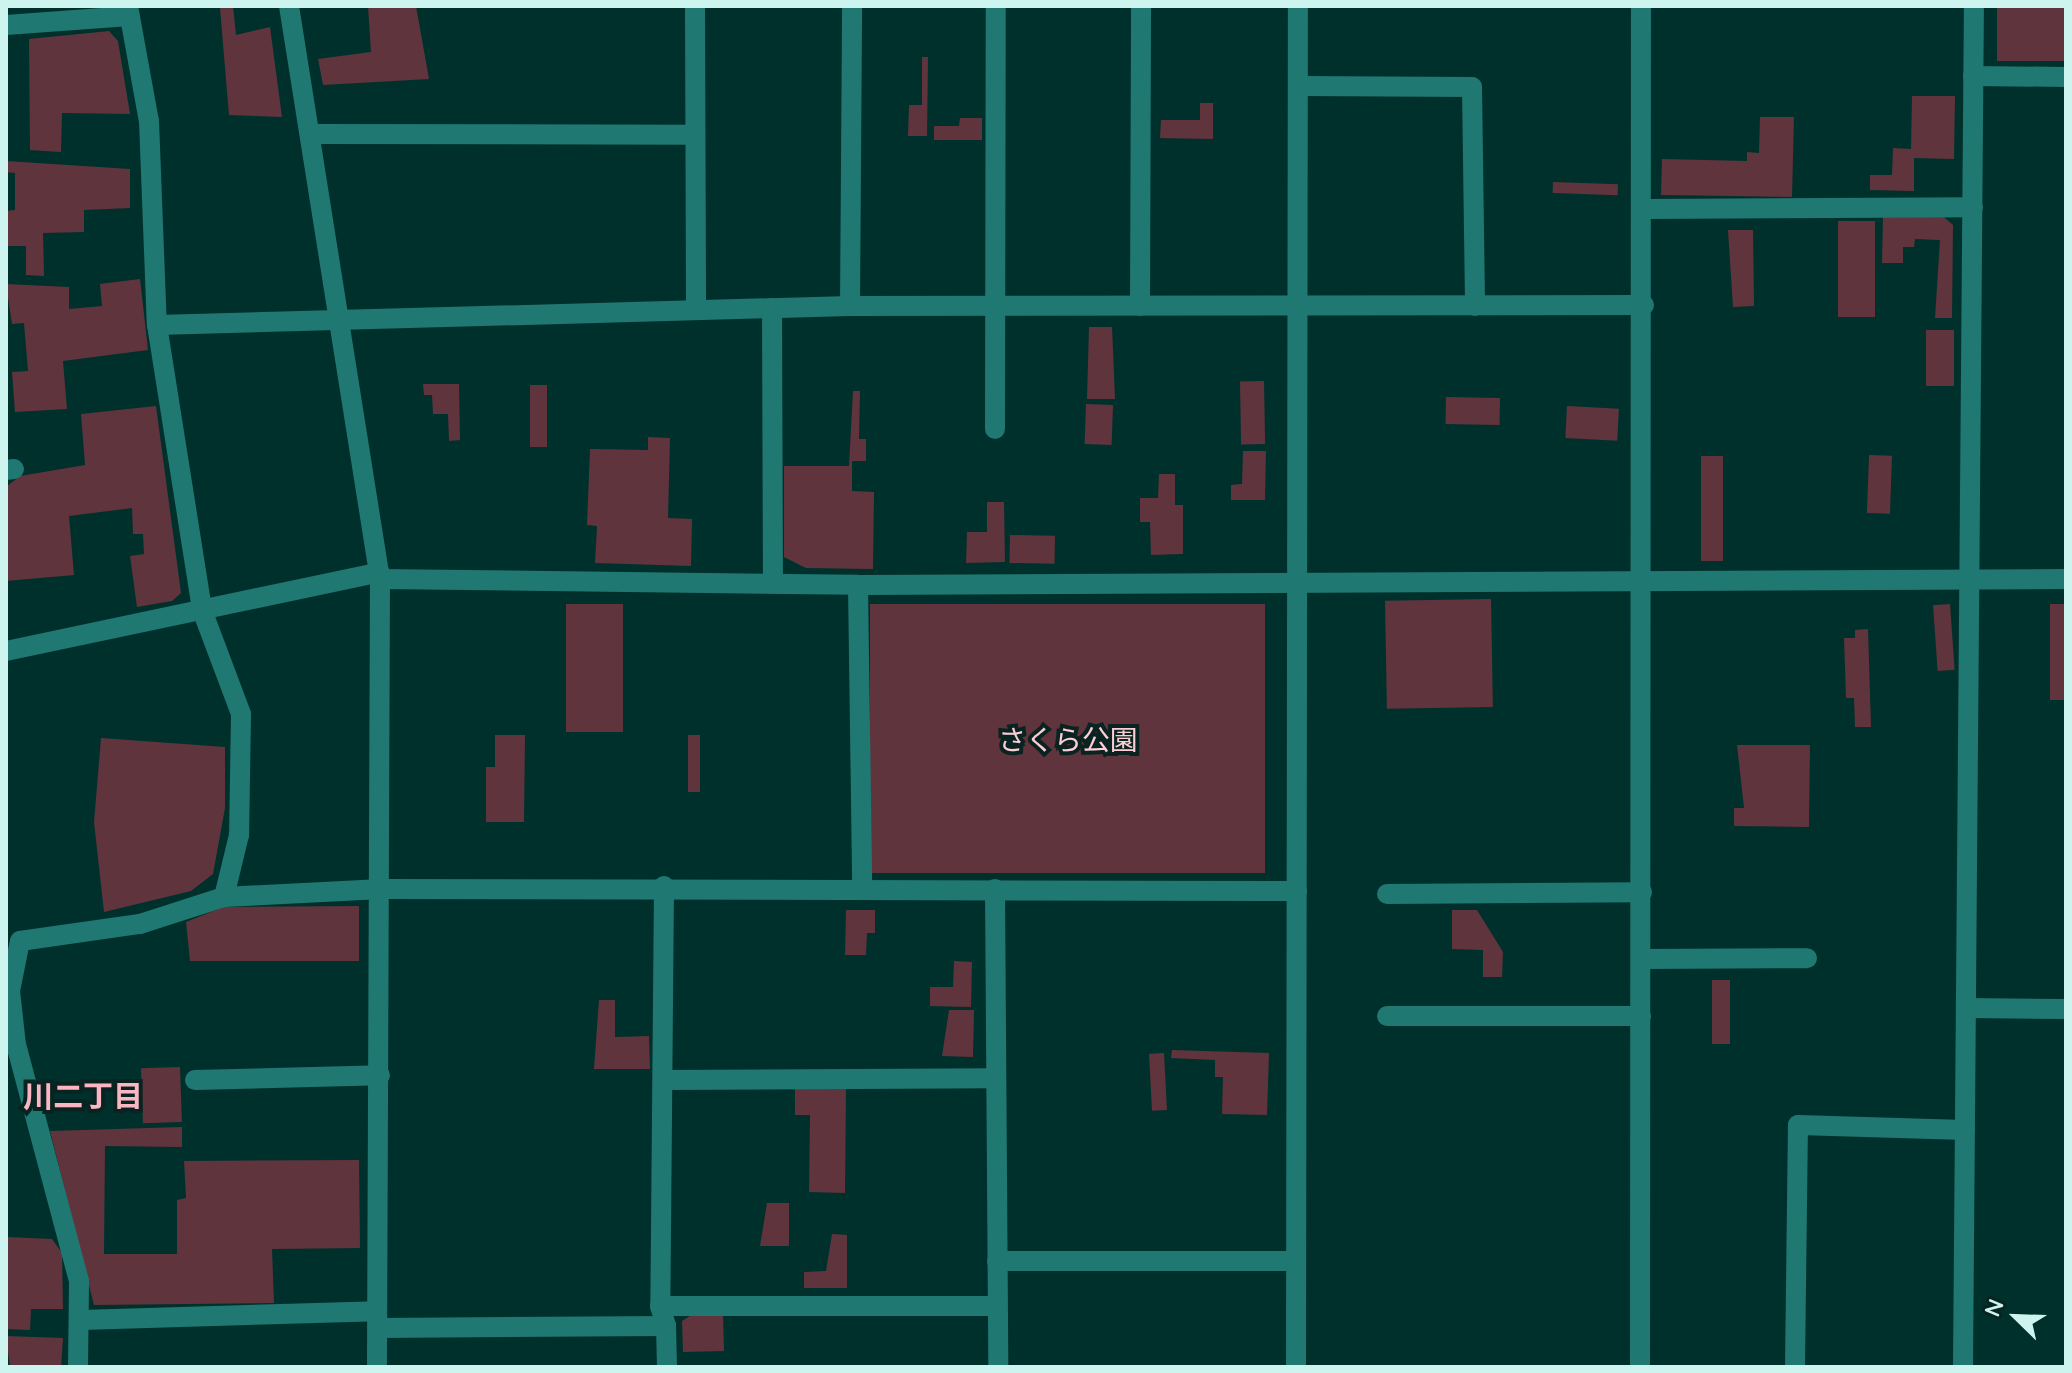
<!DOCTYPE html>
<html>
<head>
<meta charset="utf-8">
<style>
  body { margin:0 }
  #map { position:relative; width:2072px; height:1373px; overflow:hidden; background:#00302c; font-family:Quicksand,"Noto Sans JP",sans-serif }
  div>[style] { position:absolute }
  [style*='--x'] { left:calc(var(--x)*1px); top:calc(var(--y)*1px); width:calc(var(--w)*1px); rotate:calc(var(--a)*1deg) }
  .green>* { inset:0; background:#60343c; transform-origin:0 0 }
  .minor>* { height:20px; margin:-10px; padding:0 10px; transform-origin:10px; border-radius:10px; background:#207872 }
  span { translate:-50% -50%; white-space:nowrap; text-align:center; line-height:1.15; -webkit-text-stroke:8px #092321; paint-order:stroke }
  .park-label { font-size:28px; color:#fdced5 }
  .neighbourhood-label { font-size:30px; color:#fab6c2; font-weight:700 }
  .frame { position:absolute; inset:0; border:8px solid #cdf4ef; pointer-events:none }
  .north { position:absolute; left:1976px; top:1277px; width:80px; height:80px; -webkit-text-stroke:6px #092321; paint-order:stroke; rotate:293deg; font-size:22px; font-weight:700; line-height:32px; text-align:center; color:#cdf4ef }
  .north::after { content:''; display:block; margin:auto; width:28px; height:36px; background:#cdf4ef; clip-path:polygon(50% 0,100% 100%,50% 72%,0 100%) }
</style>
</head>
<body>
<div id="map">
  <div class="green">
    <div style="clip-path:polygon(233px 6px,236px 35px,270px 27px,282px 117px,229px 115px,220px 8px)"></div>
    <div style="clip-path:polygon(368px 6px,416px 6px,429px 79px,323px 85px,318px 59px,371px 52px)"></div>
    <div style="left:1997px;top:6px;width:69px;height:55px"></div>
    <div style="clip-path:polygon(109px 31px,118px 41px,130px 114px,62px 113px,61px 152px,30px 150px,29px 39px)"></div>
    <div style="clip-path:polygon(922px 57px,928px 57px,927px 136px,908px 136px,909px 105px,922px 105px)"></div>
    <div style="clip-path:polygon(1912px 96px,1955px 96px,1954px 159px,1914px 158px,1914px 191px,1870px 190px,1870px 175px,1892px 175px,1893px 148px,1911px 149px)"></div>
    <div style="clip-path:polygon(1200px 103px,1213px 103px,1213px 139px,1160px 138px,1161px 120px,1200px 120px)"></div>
    <div style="clip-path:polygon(1760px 117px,1794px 117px,1792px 197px,1661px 195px,1662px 159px,1747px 161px,1747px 152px,1759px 153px)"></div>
    <div style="clip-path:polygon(960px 118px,982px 118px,982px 140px,934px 140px,934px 126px,959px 126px)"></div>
    <div style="clip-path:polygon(6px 161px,130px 169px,130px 208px,84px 210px,84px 232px,43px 233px,44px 276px,26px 275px,26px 246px,6px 246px,6px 211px,15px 210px,15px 173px,6px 172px)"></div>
    <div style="left:1553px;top:182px;width:65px;height:11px;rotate:2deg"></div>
    <div style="clip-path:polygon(1883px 216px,1944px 217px,1953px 225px,1952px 318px,1935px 318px,1940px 240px,1915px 239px,1914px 247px,1903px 247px,1903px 263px,1882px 263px)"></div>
    <div style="left:1838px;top:221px;width:37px;height:96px"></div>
    <div style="clip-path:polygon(1728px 230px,1753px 230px,1754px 306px,1733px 307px)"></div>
    <div style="clip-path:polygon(140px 279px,148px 350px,63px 361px,67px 409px,15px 412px,12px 372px,28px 371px,24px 323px,12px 324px,6px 284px,69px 287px,69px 309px,102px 306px,100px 284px)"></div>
    <div style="clip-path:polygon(1089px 327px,1112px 327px,1115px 399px,1087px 399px)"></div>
    <div style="left:1926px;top:330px;width:28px;height:56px"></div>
    <div style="left:1264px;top:381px;width:63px;height:24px;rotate:89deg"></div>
    <div style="clip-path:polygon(423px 384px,459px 384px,460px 440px,449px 441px,448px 414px,433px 414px,432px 395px,424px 395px)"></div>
    <div style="left:530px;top:385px;width:17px;height:62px"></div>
    <div style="clip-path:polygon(853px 391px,860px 391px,859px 439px,866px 439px,866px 461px,852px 461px,852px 491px,874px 492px,873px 569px,806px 568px,784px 557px,784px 466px,849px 466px)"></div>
    <div style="left:1446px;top:397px;width:54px;height:27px;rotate:1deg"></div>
    <div style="left:1086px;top:404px;width:27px;height:40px;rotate:2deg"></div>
    <div style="clip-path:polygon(156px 406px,181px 593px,172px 601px,137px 607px,130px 556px,144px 554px,143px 534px,133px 534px,132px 508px,69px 516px,74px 575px,6px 581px,6px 487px,20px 476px,85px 465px,81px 414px)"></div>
    <div style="left:1567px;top:406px;width:52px;height:32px;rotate:3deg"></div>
    <div style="clip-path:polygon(648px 437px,670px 438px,668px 518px,692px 519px,691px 566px,595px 563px,597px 526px,587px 525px,590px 449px,648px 450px)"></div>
    <div style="clip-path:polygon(1243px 451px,1266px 451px,1265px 500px,1231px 500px,1231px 485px,1242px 484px)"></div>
    <div style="left:1869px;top:455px;width:23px;height:58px;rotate:2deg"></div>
    <div style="left:1701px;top:456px;width:22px;height:105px"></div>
    <div style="clip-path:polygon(1159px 474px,1175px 474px,1175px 505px,1183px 505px,1183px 554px,1151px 555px,1150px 522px,1140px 522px,1140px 498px,1158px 498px)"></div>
    <div style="clip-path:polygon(987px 502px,1004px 502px,1005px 562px,966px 563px,967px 532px,987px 532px)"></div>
    <div style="left:1010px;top:535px;width:45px;height:28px;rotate:1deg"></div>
    <div style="left:1491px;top:599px;width:108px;height:106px;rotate:89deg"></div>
    <div style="left:566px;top:604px;width:57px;height:128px"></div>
    <div style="left:1265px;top:604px;width:269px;height:395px;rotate:90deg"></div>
    <div style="left:1950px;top:604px;width:66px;height:17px;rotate:86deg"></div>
    <div style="left:2050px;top:604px;width:16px;height:96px"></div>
    <div style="clip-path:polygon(1868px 629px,1871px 727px,1855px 727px,1854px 698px,1846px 698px,1844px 638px,1855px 638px,1855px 630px)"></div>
    <div style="clip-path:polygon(495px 735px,525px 735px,524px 822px,486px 822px,486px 767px,495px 767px)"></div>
    <div style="left:688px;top:735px;width:12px;height:57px"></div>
    <div style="clip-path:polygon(101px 738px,225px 747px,225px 808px,213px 874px,191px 891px,104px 912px,94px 822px)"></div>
    <div style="clip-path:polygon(1737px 745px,1810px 745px,1809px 827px,1734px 826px,1734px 808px,1744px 808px)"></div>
    <div style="clip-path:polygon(359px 906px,359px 961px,190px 961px,186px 922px,223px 907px)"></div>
    <div style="clip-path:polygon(846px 910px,875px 910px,875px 933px,867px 933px,866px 955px,845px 955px)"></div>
    <div style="clip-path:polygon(1452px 910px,1477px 910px,1503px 952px,1502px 977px,1483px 977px,1483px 950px,1452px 949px)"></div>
    <div style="clip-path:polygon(954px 961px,972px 962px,971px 1007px,930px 1006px,930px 987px,953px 987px)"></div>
    <div style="left:1712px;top:980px;width:18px;height:64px"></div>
    <div style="clip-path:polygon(599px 1000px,615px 1000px,615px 1037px,649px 1036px,650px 1069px,594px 1069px)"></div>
    <div style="clip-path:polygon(949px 1010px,974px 1010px,973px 1057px,942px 1056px)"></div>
    <div style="clip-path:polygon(1172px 1050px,1269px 1053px,1267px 1115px,1222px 1114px,1223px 1077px,1215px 1077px,1215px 1060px,1171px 1058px)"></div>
    <div style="left:1164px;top:1053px;width:57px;height:15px;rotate:87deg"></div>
    <div style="left:180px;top:1067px;width:55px;height:39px;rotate:88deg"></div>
    <div style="clip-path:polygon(795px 1089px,846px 1089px,845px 1193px,809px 1192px,810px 1115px,795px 1115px)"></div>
    <div style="clip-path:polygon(182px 1127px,182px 1147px,105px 1146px,104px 1254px,177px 1254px,177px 1200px,186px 1198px,184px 1161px,359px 1160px,360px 1248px,272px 1249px,274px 1303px,94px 1305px,50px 1131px)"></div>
    <div style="clip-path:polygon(767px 1203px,789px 1203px,789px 1246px,760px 1246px)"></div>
    <div style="clip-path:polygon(832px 1234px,847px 1235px,847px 1288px,804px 1288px,804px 1272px,826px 1271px)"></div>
    <div style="clip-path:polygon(6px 1237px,52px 1239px,62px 1253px,63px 1309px,31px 1309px,30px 1330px,6px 1329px)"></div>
    <div style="clip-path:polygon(723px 1313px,724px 1351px,683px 1352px,682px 1321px,693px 1314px)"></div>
    <div style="clip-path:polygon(6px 1336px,63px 1338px,61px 1367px,10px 1367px)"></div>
  </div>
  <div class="minor">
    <div style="--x:128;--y:6;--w:117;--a:79.7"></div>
    <div style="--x:149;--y:121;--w:204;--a:87.8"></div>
    <div style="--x:157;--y:325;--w:289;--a:81"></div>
    <div style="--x:202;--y:610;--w:111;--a:69.4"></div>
    <div style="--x:241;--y:714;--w:121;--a:90.9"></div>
    <div style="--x:239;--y:835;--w:64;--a:103.6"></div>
    <div style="--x:289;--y:6;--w:580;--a:80.98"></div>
    <div style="--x:380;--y:579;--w:788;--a:90.22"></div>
    <div style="--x:695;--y:6;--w:302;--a:89.8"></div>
    <div style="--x:6;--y:25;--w:124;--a:-4.2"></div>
    <div style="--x:1973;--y:76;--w:93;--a:0.6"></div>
    <div style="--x:1298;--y:86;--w:174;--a:0.3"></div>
    <div style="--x:1472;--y:87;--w:219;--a:89.2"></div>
    <div style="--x:310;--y:134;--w:385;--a:0.1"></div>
    <div style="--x:1644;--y:209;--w:329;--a:-0.3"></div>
    <div style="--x:850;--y:306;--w:300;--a:-89.6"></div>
    <div style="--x:1140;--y:306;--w:300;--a:-89.8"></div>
    <div style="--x:772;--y:308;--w:275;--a:89.8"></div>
    <div style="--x:157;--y:325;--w:693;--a:-1.57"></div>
    <div style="--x:850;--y:306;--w:794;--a:-0.07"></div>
    <div style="--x:995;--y:429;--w:423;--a:-89.9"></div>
    <div style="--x:6;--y:470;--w:8;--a:-7"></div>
    <div style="--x:380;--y:579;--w:478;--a:0.7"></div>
    <div style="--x:858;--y:585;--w:1208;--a:-0.28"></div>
    <div style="--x:858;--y:585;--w:305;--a:89.2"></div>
    <div style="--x:6;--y:651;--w:382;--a:-11.9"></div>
    <div style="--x:664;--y:886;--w:420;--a:90.5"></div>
    <div style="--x:660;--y:1306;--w:21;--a:73"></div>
    <div style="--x:666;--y:1326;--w:41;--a:88.6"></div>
    <div style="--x:995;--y:889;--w:478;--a:89.6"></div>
    <div style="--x:1387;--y:894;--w:255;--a:-0.4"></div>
    <div style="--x:1642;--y:959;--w:165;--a:-0.3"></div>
    <div style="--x:1966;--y:1008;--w:100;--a:0.6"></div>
    <div style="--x:1387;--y:1016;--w:254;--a:0"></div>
    <div style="--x:195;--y:1080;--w:185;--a:-1.5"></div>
    <div style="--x:664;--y:1080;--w:331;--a:-0.3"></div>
    <div style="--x:997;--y:1261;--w:299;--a:0"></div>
    <div style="--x:660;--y:1306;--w:337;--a:0"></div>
    <div style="--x:81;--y:1320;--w:296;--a:-1.7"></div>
    <div style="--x:377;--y:1328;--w:289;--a:-0.4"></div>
    <div style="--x:78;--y:1367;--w:86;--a:-89.3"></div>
    <div style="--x:79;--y:1281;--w:244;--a:-104.9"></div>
    <div style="--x:16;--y:1045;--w:54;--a:-96.3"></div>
    <div style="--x:10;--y:991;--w:51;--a:-78.7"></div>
    <div style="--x:20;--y:941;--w:121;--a:-8.1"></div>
    <div style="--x:140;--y:924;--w:88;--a:-17.8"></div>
    <div style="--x:224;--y:897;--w:158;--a:-2.9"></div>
    <div style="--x:382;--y:889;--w:915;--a:0.13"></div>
    <div style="--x:1296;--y:1367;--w:1361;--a:-89.92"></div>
    <div style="--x:1640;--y:1367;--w:1361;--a:-89.96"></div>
    <div style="--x:1795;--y:1367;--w:242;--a:-89.3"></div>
    <div style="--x:1798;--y:1125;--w:167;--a:1.7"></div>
    <div style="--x:1963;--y:1367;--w:1361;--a:-89.54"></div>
  </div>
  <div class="park-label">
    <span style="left:1068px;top:740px">さくら公園</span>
  </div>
  <div class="neighbourhood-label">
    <span style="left:83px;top:1096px">川二丁目</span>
  </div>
  <div class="frame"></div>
  <div class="north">N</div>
</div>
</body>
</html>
